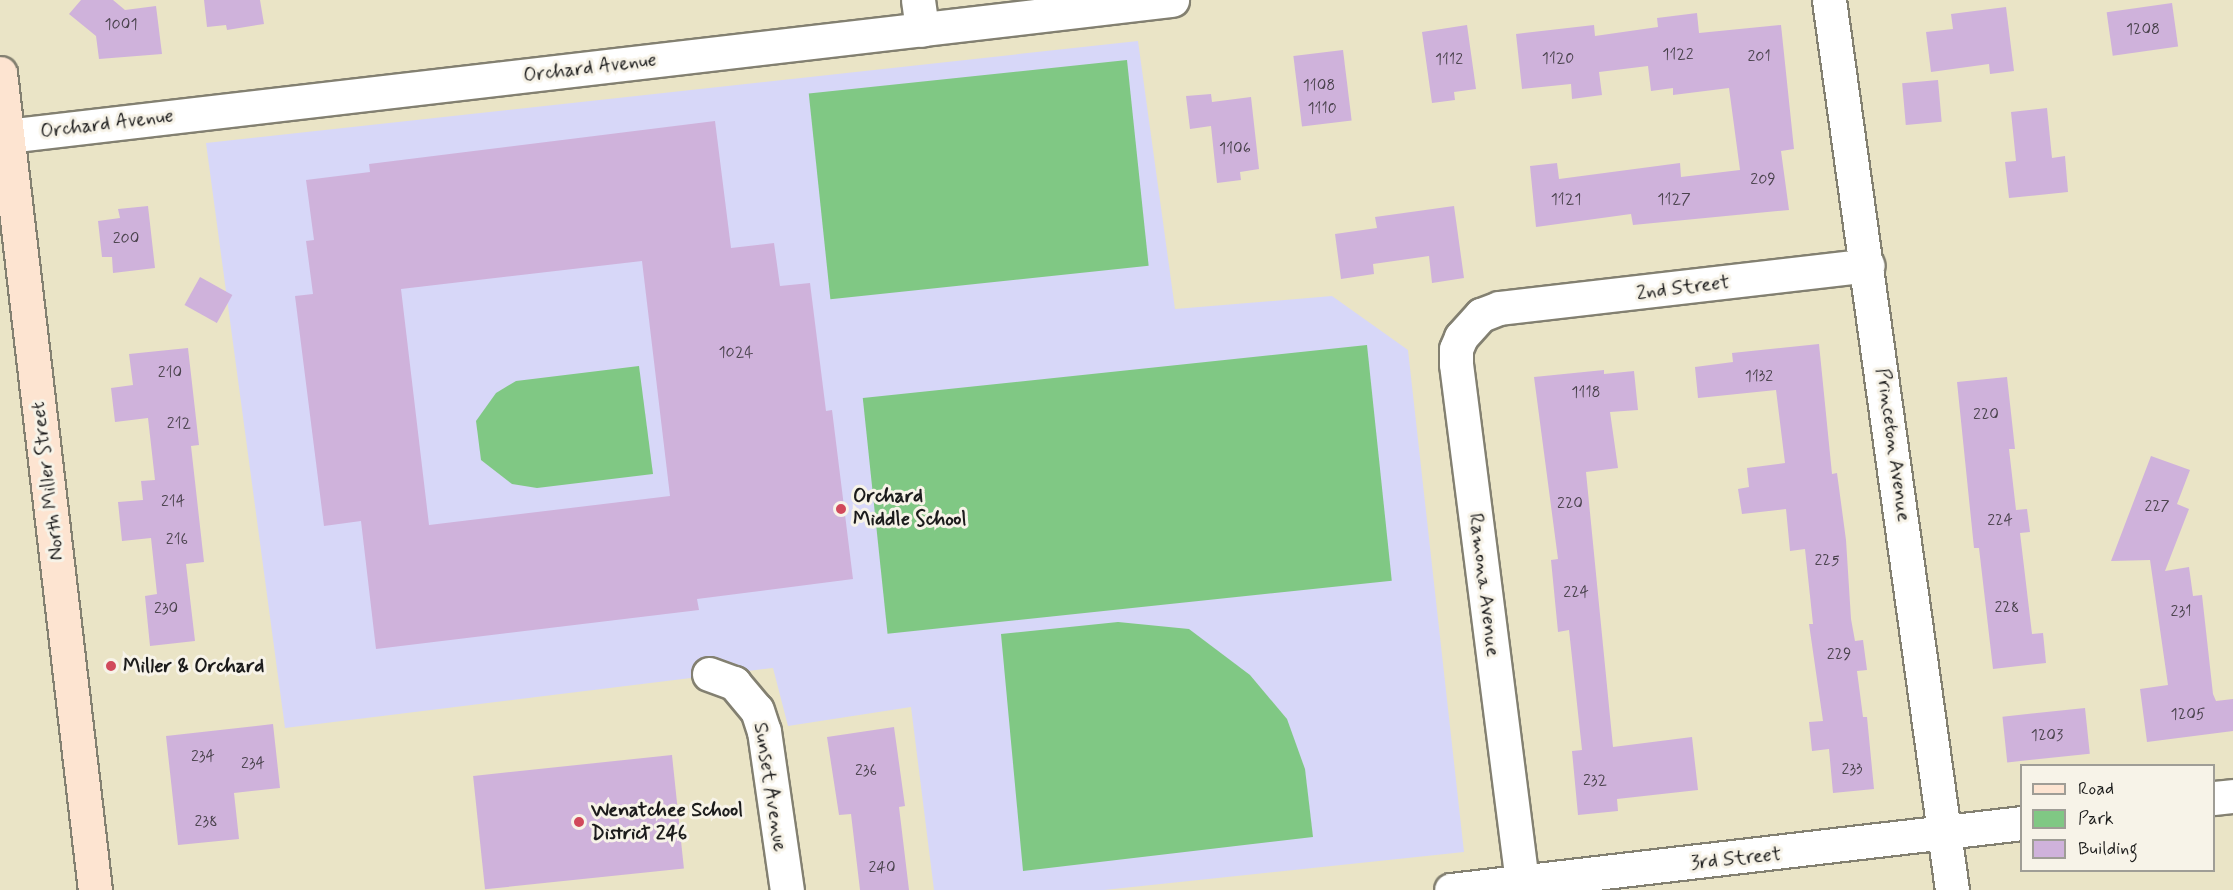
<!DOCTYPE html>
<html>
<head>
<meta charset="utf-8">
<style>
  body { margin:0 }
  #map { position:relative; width:2233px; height:890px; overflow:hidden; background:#eae4c6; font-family:Mynerve,sans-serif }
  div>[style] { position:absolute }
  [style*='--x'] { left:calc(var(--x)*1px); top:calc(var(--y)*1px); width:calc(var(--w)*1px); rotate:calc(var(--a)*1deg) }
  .built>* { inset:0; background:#d7d7f8 }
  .green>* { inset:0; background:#80c884; transform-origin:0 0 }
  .building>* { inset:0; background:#cfb2db; transform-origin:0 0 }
  .roads { filter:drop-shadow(2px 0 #838071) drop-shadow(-2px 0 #838071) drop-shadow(0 2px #838071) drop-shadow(0 -2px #838071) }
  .minor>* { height:33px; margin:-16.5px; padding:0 16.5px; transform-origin:16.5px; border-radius:16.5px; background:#fff }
  .tertiary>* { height:33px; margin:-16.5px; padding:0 16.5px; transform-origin:16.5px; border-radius:16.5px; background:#fff }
  .secondary>* { height:33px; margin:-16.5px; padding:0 16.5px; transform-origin:16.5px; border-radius:16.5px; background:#fde4d1 }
  .dots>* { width:16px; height:16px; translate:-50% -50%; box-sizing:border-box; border:3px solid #f7f3e8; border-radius:50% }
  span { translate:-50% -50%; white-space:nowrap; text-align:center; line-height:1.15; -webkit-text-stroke:6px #f7f3e8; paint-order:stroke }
  .number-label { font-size:16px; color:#49424c }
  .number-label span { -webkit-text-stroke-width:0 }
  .street-label { font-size:20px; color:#1c1c1c }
  .poi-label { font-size:20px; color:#1c1c1c; font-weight:700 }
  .left { translate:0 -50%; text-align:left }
  .legend { position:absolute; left:2020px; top:764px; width:195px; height:108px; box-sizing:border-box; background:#f7f3e8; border:2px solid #9f9d96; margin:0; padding:8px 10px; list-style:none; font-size:18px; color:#1c1c1c }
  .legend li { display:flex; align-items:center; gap:12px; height:30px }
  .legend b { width:30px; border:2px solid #9f9d96 }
</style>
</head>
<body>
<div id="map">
  <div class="built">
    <div style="clip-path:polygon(1138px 41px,1175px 309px,1332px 296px,1408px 350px,1464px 852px,1104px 890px,934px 890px,911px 707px,788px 726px,773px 668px,285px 728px,206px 143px)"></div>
  </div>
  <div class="green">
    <div style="left:1127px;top:60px;width:207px;height:320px;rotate:84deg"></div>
    <div style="left:1367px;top:345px;width:237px;height:507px;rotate:84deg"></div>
    <div style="clip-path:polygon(639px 366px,653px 474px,537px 488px,512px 484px,481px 460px,476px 421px,496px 393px,516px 381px)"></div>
    <div style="clip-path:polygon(1118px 622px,1189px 629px,1250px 675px,1287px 719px,1305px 769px,1313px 837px,1023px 871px,1001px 634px)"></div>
  </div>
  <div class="building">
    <div style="clip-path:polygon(81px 0,113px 0,125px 10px,156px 6px,162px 54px,99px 59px,96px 36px,69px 14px)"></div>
    <div style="clip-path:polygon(204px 0,260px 0,264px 24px,227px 30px,226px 25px,207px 27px)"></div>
    <div style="left:2172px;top:3px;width:44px;height:66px;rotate:82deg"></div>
    <div style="clip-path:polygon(2006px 7px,2014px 71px,1990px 74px,1989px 64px,1931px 72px,1926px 32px,1953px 29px,1951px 14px)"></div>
    <div style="clip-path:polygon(1697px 13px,1699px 33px,1781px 25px,1794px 149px,1781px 151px,1789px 210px,1633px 225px,1631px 214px,1536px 227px,1530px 166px,1557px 163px,1559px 179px,1680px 163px,1681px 177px,1740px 170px,1729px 88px,1673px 95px,1673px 88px,1651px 91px,1648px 66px,1599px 72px,1602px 95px,1572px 99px,1571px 84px,1522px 89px,1516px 34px,1594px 25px,1595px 36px,1658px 27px,1657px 18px)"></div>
    <div style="clip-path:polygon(1467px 25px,1476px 89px,1454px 92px,1455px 100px,1432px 103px,1422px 32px)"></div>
    <div style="left:1343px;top:50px;width:71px;height:50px;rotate:83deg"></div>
    <div style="left:1938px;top:80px;width:42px;height:36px;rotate:85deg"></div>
    <div style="clip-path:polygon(1211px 94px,1212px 102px,1251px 97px,1259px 169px,1240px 172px,1241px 180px,1217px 183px,1211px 126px,1190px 129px,1186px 96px)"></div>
    <div style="clip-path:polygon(2047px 108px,2052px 158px,2065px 156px,2068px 192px,2009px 198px,2005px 162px,2016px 161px,2011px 112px)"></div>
    <div style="clip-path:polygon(evenodd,715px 121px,731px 248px,774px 243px,780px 286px,810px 283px,826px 411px,832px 410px,853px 579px,697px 599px,699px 610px,376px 649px,361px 521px,324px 526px,295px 296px,313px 294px,306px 241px,314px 240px,306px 180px,370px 172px,369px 164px,715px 121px,642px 261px,670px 496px,429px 525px,401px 289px,642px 261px)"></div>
    <div style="clip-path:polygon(148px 206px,155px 268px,113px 273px,112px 257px,102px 257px,98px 221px,120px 218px,118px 209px)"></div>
    <div style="clip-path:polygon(1454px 206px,1464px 278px,1432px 283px,1429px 256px,1373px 264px,1374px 274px,1341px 279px,1335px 234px,1377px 228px,1375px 217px)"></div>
    <div style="left:200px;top:277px;width:37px;height:32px;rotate:29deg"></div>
    <div style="clip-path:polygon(1819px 344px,1832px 474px,1837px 473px,1846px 540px,1851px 619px,1855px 641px,1863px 640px,1867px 670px,1857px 671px,1863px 717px,1867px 717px,1874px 789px,1833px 793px,1829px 749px,1812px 751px,1809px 722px,1823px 721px,1809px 624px,1813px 624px,1805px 549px,1790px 551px,1786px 509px,1742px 514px,1738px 489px,1749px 487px,1747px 468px,1785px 463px,1776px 390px,1698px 398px,1695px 367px,1733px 362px,1732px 353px)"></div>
    <div style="clip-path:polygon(188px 348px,199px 445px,191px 446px,204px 562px,186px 564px,195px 641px,150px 646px,145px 596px,157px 594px,151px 538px,122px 541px,118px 502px,143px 500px,141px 481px,155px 480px,148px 418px,115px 422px,111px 388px,133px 385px,129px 354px)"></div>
    <div style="clip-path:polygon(1604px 370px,1604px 374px,1634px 371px,1638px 410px,1610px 412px,1618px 468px,1586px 472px,1613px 747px,1692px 737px,1698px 790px,1617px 799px,1618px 811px,1578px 815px,1572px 751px,1582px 750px,1569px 630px,1558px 632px,1551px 560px,1558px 559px,1534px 377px)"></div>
    <div style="clip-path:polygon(2007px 377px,2015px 449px,2009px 449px,2016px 510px,2027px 509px,2030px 532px,2020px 533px,2032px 634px,2043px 633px,2046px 663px,1993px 669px,1979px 548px,1974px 548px,1957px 382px)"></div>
    <div style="clip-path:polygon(2151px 456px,2190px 470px,2177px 504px,2189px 509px,2165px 571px,2189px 567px,2193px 596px,2202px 595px,2213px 694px,2216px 701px,2233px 699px,2233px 731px,2147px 742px,2140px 689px,2168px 685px,2150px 560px,2111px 561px)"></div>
    <div style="left:2085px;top:708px;width:46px;height:83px;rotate:84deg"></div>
    <div style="clip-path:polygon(273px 724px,280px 788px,234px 793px,239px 839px,178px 845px,166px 736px)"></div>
    <div style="clip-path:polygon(894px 727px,905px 806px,899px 807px,909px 890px,860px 890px,851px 814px,839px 815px,827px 737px)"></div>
    <div style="left:672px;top:755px;width:114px;height:200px;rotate:84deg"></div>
  </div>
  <div class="roads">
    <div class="minor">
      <div style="--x:918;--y:0;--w:30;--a:82"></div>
      <div style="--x:1829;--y:0;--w:898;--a:82.13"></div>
      <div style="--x:709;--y:674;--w:27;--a:20"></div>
      <div style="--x:734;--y:683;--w:35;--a:50"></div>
      <div style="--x:757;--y:710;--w:22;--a:72"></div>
      <div style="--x:764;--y:731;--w:161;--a:81.8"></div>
      <div style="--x:2214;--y:798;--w:19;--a:-6"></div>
      <div style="--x:1522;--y:882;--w:522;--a:-97.26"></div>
      <div style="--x:1456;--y:364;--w:15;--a:-90"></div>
      <div style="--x:1456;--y:349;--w:13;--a:-67"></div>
      <div style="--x:1461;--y:337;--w:30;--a:-48"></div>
      <div style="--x:1481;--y:315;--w:19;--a:-21"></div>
      <div style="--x:1499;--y:308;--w:371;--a:-6.6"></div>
      <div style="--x:1451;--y:890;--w:575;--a:-6.69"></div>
    </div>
    <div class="tertiary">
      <div style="--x:7;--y:136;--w:1173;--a:-6.66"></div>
    </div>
    <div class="secondary">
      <div style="--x:0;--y:73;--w:823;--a:83.37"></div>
    </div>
  </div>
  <div class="dots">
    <div style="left:841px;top:509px;background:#d1495b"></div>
    <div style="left:111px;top:666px;background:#d1495b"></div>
    <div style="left:579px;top:822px;background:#d1495b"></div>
  </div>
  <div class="number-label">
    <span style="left:121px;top:25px">1001</span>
    <span style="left:2143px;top:30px">1208</span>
    <span style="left:1678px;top:55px">1122</span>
    <span style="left:1759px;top:57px">201</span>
    <span style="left:1558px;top:59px">1120</span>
    <span style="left:1449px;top:60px">1112</span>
    <span style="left:1319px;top:86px">1108</span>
    <span style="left:1322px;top:109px">1110</span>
    <span style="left:1235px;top:149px">1106</span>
    <span style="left:1763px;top:180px">209</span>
    <span style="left:1566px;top:200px">1121</span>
    <span style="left:1674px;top:200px">1127</span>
    <span style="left:126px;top:239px">200</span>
    <span style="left:736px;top:353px">1024</span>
    <span style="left:170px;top:373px">210</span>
    <span style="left:1759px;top:377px">1132</span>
    <span style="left:1586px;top:393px">1118</span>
    <span style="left:1986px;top:415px">220</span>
    <span style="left:179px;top:424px">212</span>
    <span style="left:173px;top:502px">214</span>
    <span style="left:1570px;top:504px">220</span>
    <span style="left:2157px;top:507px">227</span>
    <span style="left:2000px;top:521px">224</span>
    <span style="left:177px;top:540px">216</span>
    <span style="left:1827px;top:561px">225</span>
    <span style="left:1576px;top:593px">224</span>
    <span style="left:2007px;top:608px">228</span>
    <span style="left:166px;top:609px">230</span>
    <span style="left:2181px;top:612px">231</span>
    <span style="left:1839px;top:655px">229</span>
    <span style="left:2188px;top:715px">1205</span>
    <span style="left:2047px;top:736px">1203</span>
    <span style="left:203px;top:757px">234</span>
    <span style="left:253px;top:764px">234</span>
    <span style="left:1852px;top:770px">233</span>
    <span style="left:866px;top:771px">236</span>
    <span style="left:1595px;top:781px">232</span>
    <span style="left:206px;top:822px">238</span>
    <span style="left:882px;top:868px">240</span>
  </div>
  <div class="street-label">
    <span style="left:590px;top:68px;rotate:-7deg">Orchard Avenue</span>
    <span style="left:107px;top:124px;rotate:-7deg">Orchard Avenue</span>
    <span style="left:1683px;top:288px;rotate:-7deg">2nd Street</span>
    <span style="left:1893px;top:445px;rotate:82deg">Princeton Avenue</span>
    <span style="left:48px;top:481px;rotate:-97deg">North Miller Street</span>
    <span style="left:1484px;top:585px;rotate:83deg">Ramona Avenue</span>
    <span style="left:770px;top:787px;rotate:81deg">Sunset Avenue</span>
    <span style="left:1736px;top:859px;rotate:-6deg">3rd Street</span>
  </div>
  <div class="poi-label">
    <span class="left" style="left:853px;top:508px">Orchard<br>Middle School</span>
    <span class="left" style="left:123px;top:666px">Miller &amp; Orchard</span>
    <span class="left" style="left:591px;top:822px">Wenatchee School<br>District 246</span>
  </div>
  <ul class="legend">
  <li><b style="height:8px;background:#fde4d1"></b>Road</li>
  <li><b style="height:16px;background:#80c884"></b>Park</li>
  <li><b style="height:16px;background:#cfb2db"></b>Building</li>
  </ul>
</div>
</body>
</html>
